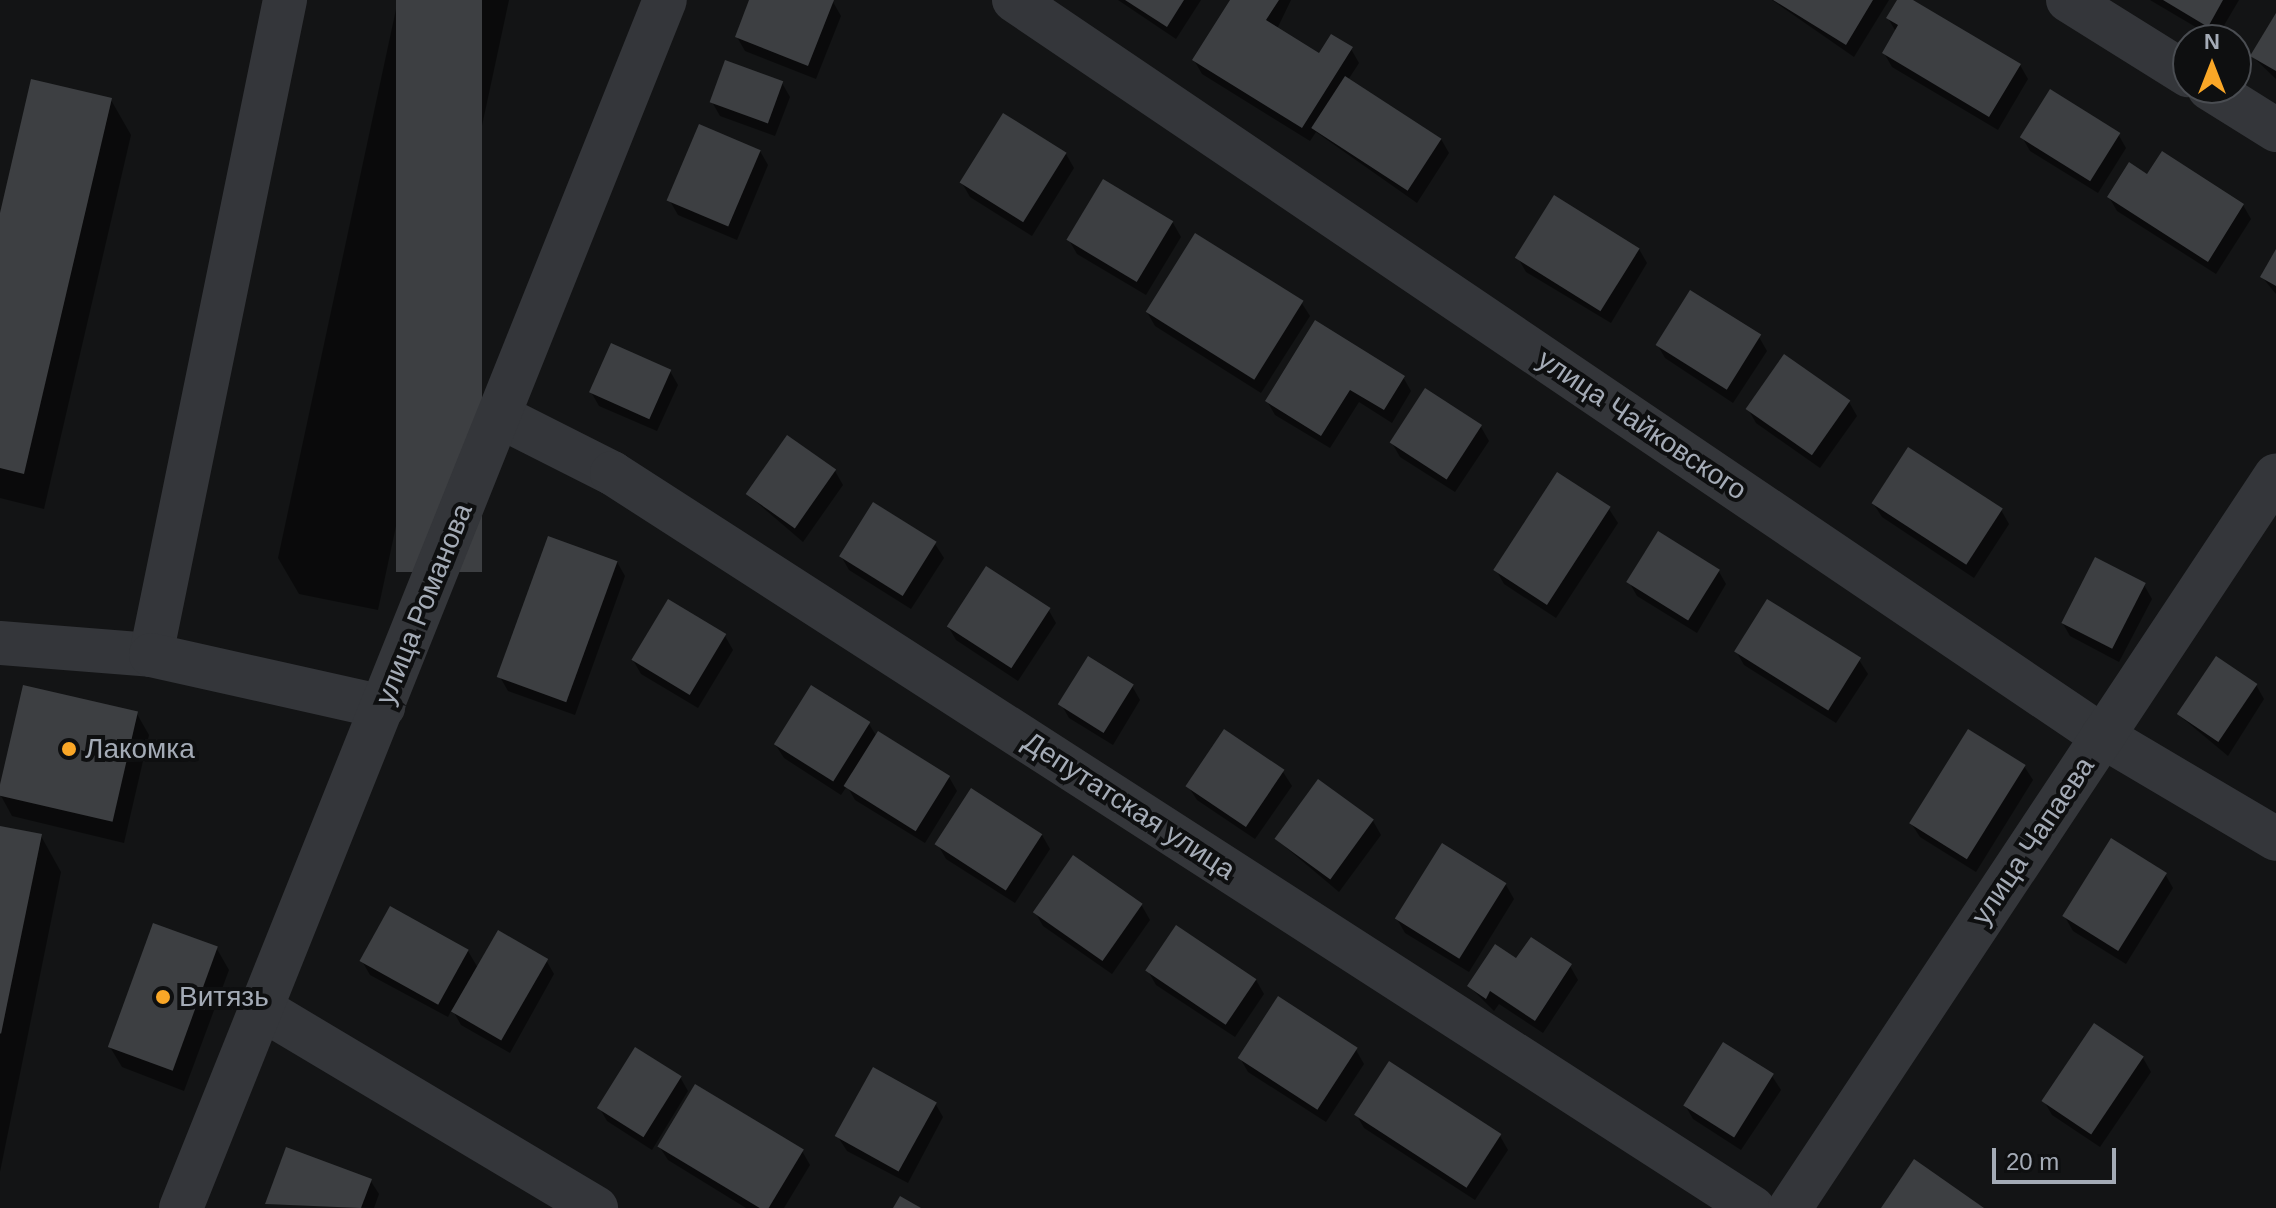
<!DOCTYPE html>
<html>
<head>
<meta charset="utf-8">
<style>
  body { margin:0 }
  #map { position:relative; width:2276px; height:1208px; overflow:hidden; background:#131415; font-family:Helvetica,sans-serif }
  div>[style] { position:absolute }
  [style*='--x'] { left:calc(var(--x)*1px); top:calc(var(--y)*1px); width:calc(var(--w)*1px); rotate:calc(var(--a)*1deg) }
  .shadow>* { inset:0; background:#0007 }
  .building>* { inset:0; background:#3d3f42; transform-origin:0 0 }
  .minor>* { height:44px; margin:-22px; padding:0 22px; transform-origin:22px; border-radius:22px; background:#34363a }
  .dots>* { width:22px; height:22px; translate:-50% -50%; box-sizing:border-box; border:4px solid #0e0f10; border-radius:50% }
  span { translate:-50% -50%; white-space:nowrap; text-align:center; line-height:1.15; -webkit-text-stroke:8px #0e0f10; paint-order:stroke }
  .street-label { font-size:28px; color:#a4abb6 }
  .poi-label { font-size:28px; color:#a4abb6 }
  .left { translate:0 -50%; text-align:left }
  .north { position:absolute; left:2172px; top:24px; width:80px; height:80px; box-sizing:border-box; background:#0e0f10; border:2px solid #4a4d52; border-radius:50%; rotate:0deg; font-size:22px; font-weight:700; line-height:32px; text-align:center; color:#a4abb6 }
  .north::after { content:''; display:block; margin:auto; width:28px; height:36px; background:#faa727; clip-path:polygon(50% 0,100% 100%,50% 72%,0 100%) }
  .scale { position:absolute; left:1992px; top:1148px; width:124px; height:36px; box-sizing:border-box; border:4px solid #a4abb6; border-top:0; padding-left:10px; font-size:24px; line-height:28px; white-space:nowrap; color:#a4abb6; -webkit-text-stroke:6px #0e0f10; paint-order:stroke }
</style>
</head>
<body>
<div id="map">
  <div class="shadow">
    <div style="clip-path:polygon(398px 0,509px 0,378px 610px,299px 594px,278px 558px)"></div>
    <div style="clip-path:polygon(751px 0,833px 2px,841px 16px,816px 79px,745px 51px,737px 37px)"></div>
    <div style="clip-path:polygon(1118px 0,1201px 0,1176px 39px)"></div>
    <div style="clip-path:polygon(1232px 0,1291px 0,1277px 29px,1320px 56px,1351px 49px,1359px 63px,1348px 80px,1441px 139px,1449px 153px,1417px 203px,1316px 132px,1310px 141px,1202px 74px,1194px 60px)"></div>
    <div style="clip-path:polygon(1772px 0,1889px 0,1854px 57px)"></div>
    <div style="clip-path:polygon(1899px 0,2020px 65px,2028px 79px,1998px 130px,1892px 67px,1884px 53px,1896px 32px,1888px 18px)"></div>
    <div style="clip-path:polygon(2150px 0,2239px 0,2216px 39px)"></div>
    <div style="clip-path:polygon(2276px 17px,2276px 79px,2252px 56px)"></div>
    <div style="clip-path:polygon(782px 83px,790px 97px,775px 136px,720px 116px,712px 102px)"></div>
    <div style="clip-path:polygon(111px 100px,131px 135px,44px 509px,0 498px,0 222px)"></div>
    <div style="clip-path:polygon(2118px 134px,2126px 148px,2098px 193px,2030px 151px,2022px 137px)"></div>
    <div style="clip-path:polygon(760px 151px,768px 165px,737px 240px,678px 215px,670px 201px)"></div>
    <div style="clip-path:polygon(1066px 154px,1074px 168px,1032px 236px,970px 197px,962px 183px)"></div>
    <div style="clip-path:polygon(2109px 197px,2243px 205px,2251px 219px,2216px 274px,2117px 211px)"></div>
    <div style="clip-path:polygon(1173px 223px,1181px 237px,1146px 295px,1077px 254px,1069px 240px)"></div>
    <div style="clip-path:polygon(1639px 249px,1647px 263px,1611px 323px,1526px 272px,1518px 258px)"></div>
    <div style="clip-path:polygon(2276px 253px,2276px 294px,2262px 277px)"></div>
    <div style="clip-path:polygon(1301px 302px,1310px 316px,1261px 393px,1155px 326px,1147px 312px)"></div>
    <div style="clip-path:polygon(1759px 337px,1767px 351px,1733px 403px,1665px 358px,1657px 344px)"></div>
    <div style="clip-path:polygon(670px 371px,678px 385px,657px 431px,599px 406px,591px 392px)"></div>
    <div style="clip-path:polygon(1403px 377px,1411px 391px,1392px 423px,1359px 402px,1330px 448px,1275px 415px,1267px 401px)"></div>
    <div style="clip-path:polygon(1425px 391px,1481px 427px,1489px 441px,1455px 492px,1400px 457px,1392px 443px)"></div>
    <div style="clip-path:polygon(1849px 402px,1857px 416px,1820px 468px,1756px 423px,1748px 409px)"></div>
    <div style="clip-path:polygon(835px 471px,843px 485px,803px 542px,747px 494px)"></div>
    <div style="clip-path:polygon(1873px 503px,2001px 510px,2009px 524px,1974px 578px,1882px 517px)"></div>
    <div style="clip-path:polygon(1609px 509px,1618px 523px,1556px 618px,1504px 584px,1496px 570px)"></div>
    <div style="clip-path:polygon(935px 544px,944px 558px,911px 609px,849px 570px,841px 556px)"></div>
    <div style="clip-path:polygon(617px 562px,625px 576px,575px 715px,508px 691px,500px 677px)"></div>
    <div style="clip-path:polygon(1718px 570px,1726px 584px,1697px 633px,1637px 596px,1629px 582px)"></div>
    <div style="clip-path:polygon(2144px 585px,2152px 599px,2119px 662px,2070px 636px,2062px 622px)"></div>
    <div style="clip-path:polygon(1048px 609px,1056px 623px,1018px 681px,956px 640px,948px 626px)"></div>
    <div style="clip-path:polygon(725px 636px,733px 650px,698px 708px,641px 674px,633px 660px)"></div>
    <div style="clip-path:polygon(1736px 651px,1859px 660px,1868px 674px,1836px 723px,1744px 665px)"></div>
    <div style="clip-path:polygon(2256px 685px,2264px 699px,2228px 756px,2180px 716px)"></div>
    <div style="clip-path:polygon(1132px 686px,1140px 700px,1113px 745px,1069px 718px,1061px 704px)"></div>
    <div style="clip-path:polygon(25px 688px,137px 714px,149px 735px,124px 843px,12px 816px,0 794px)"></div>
    <div style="clip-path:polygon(869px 724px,877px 737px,949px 777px,957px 791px,925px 843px,855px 800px,847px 786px,841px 795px,784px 758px,775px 744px)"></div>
    <div style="clip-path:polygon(2024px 766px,2033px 780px,1976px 872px,1920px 837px,1911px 823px)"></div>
    <div style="clip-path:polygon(1283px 772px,1292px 786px,1255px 839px,1197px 800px,1188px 786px)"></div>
    <div style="clip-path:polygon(1373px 821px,1381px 835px,1339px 892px,1276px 839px)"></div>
    <div style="clip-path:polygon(0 828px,41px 836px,61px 872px,0 1172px)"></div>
    <div style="clip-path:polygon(1042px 835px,1050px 849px,1015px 903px,946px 859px,938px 845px)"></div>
    <div style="clip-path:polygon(1074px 858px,1142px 906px,1150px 920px,1112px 974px,1043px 926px,1035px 912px)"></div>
    <div style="clip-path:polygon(2165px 874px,2173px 888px,2126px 964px,2073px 931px,2065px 917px)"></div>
    <div style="clip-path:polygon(1506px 885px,1514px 899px,1469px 972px,1405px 933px,1397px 919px)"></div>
    <div style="clip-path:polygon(217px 949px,229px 970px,184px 1091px,122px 1067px,110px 1047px)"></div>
    <div style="clip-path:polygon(468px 951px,478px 968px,546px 960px,554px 974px,510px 1053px,461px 1025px,452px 1009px,448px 1017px,370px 975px,362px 961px)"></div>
    <div style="clip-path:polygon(1570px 966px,1578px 980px,1543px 1033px,1499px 1004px,1494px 1011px,1469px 986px)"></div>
    <div style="clip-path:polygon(1148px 971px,1256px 980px,1264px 994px,1235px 1037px,1156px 985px)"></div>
    <div style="clip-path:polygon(1356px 1050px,1364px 1064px,1326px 1122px,1248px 1072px,1240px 1058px)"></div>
    <div style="clip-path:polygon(2143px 1058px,2151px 1072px,2100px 1147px,2052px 1115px,2044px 1101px)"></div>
    <div style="clip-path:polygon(1772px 1076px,1781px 1090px,1741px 1150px,1693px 1119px,1685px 1105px)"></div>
    <div style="clip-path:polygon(680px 1077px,688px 1091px,652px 1150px,607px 1121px,599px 1107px)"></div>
    <div style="clip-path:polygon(935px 1103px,943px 1117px,908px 1183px,847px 1151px,838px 1137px)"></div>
    <div style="clip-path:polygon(1356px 1114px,1500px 1136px,1508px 1150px,1475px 1200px,1364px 1128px)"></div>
    <div style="clip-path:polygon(659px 1146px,802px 1151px,810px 1165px,784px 1208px,746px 1208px,668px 1160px)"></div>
    <div style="clip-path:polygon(370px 1180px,379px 1194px,374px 1208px,267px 1204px)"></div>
  </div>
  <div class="building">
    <div style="left:396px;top:0;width:86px;height:572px"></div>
    <div style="clip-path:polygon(749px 0,834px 0,808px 66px,735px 37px)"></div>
    <div style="clip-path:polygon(1125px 0,1184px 0,1167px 27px)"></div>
    <div style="clip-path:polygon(1230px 0,1279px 0,1266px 20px,1319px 53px,1331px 34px,1353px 47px,1302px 128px,1192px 60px)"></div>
    <div style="clip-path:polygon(1773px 0,1873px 0,1846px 45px)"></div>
    <div style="clip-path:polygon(1897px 0,1913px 0,2021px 64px,1989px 117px,1882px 53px,1898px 25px,1886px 18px)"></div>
    <div style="clip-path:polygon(2163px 0,2223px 0,2208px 27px)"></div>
    <div style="clip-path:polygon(2276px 13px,2276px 71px,2250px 56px)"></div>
    <div style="left:725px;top:60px;width:62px;height:45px;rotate:20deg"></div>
    <div style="left:1345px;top:76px;width:115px;height:62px;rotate:33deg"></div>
    <div style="clip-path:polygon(31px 79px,112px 98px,24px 474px,0 468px,0 213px)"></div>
    <div style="left:2050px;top:89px;width:83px;height:57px;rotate:32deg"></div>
    <div style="left:1003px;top:113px;width:75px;height:82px;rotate:32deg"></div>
    <div style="left:699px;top:124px;width:67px;height:83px;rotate:23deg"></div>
    <div style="clip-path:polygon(2162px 151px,2244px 204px,2208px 262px,2107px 197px,2129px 162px,2147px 174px)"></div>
    <div style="left:1103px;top:179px;width:82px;height:71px;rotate:31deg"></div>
    <div style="left:1554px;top:195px;width:101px;height:74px;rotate:32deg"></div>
    <div style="left:1195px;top:233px;width:128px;height:93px;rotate:32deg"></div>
    <div style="clip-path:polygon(2276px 249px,2276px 286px,2260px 277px)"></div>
    <div style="left:1690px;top:290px;width:84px;height:65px;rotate:32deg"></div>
    <div style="clip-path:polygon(1315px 320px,1405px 376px,1384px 410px,1350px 390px,1321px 436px,1265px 401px)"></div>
    <div style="left:611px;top:343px;width:66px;height:54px;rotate:24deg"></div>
    <div style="left:1784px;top:354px;width:81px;height:67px;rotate:35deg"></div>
    <div style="left:1425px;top:388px;width:68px;height:65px;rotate:33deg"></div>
    <div style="left:787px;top:435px;width:60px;height:72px;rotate:35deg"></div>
    <div style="left:1908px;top:447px;width:113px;height:67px;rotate:33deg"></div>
    <div style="left:1557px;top:472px;width:64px;height:117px;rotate:33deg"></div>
    <div style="left:873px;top:502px;width:75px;height:64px;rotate:32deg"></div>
    <div style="left:1658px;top:531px;width:73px;height:60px;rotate:32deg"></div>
    <div style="left:548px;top:536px;width:74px;height:150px;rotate:20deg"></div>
    <div style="left:2095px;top:557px;width:57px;height:74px;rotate:27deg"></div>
    <div style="left:986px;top:566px;width:77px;height:72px;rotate:33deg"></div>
    <div style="left:668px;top:599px;width:68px;height:71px;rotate:31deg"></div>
    <div style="left:1767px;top:599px;width:111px;height:62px;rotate:32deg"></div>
    <div style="left:1088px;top:656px;width:54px;height:57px;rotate:32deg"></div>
    <div style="left:2216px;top:656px;width:50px;height:70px;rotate:34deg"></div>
    <div style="left:23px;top:685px;width:118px;height:113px;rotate:13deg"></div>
    <div style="left:811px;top:685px;width:70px;height:70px;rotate:32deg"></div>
    <div style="left:1224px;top:729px;width:73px;height:69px;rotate:34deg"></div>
    <div style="left:1968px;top:729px;width:68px;height:111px;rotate:32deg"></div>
    <div style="left:878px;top:731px;width:85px;height:65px;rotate:32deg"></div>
    <div style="left:1318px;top:779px;width:69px;height:74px;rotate:36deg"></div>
    <div style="left:971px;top:788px;width:85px;height:67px;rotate:33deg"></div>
    <div style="clip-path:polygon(0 826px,42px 834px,1px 1034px,0 1033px)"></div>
    <div style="left:2111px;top:838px;width:66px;height:92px;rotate:32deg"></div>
    <div style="left:1442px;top:843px;width:76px;height:89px;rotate:32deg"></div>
    <div style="left:1073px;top:855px;width:85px;height:70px;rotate:35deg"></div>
    <div style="left:390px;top:906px;width:90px;height:63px;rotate:29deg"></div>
    <div style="left:153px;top:923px;width:69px;height:132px;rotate:20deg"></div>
    <div style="left:1176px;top:925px;width:97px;height:55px;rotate:34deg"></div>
    <div style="left:498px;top:930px;width:58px;height:94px;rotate:30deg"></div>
    <div style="clip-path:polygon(1531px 937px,1572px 964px,1535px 1021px,1490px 991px,1486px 999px,1467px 986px,1495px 944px,1516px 958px)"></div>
    <div style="left:1278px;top:996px;width:95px;height:74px;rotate:33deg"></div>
    <div style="left:2094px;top:1023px;width:60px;height:94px;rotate:34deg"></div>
    <div style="left:1723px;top:1042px;width:60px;height:75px;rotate:32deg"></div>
    <div style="left:635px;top:1047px;width:55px;height:72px;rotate:32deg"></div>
    <div style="left:1389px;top:1061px;width:134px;height:64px;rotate:33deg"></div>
    <div style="left:873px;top:1067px;width:73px;height:79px;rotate:29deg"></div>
    <div style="left:695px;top:1084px;width:127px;height:73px;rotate:31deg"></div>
    <div style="clip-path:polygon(286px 1147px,372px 1179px,361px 1208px,265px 1204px)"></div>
    <div style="clip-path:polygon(1914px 1159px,1984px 1208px,1881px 1208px)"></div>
    <div style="clip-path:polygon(900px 1196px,921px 1208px,893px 1208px)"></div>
  </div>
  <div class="minor">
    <div style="--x:1014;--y:0;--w:1314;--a:34.08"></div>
    <div style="--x:2102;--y:736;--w:202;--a:30.6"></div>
    <div style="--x:2068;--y:0;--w:142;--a:32"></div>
    <div style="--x:2209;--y:88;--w:79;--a:32.1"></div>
    <div style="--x:499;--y:416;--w:127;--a:26.8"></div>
    <div style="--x:612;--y:473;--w:1357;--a:32.79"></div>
    <div style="--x:0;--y:643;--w:151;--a:4.5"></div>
    <div style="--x:151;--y:655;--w:669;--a:-78.44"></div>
    <div style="--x:151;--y:655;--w:238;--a:12.6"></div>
    <div style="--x:262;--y:1009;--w:389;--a:30.8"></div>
    <div style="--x:181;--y:1208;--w:1301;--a:-68.17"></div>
    <div style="--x:1790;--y:1208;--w:879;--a:-56.45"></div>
  </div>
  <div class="dots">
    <div style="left:69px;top:749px;background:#faa727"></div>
    <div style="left:163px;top:997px;background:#faa727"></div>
  </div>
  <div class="street-label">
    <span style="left:1642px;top:425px;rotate:34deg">улица Чайковского</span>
    <span style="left:424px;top:604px;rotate:-68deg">улица Романова</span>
    <span style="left:1129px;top:806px;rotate:33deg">Депутатская улица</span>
    <span style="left:2033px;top:841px;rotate:-56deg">улица Чапаева</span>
  </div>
  <div class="poi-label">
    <span class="left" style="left:85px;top:749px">Лакомка</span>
    <span class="left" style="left:179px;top:997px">Витязь</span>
  </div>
  <div class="north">N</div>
  <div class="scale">20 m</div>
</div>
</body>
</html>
